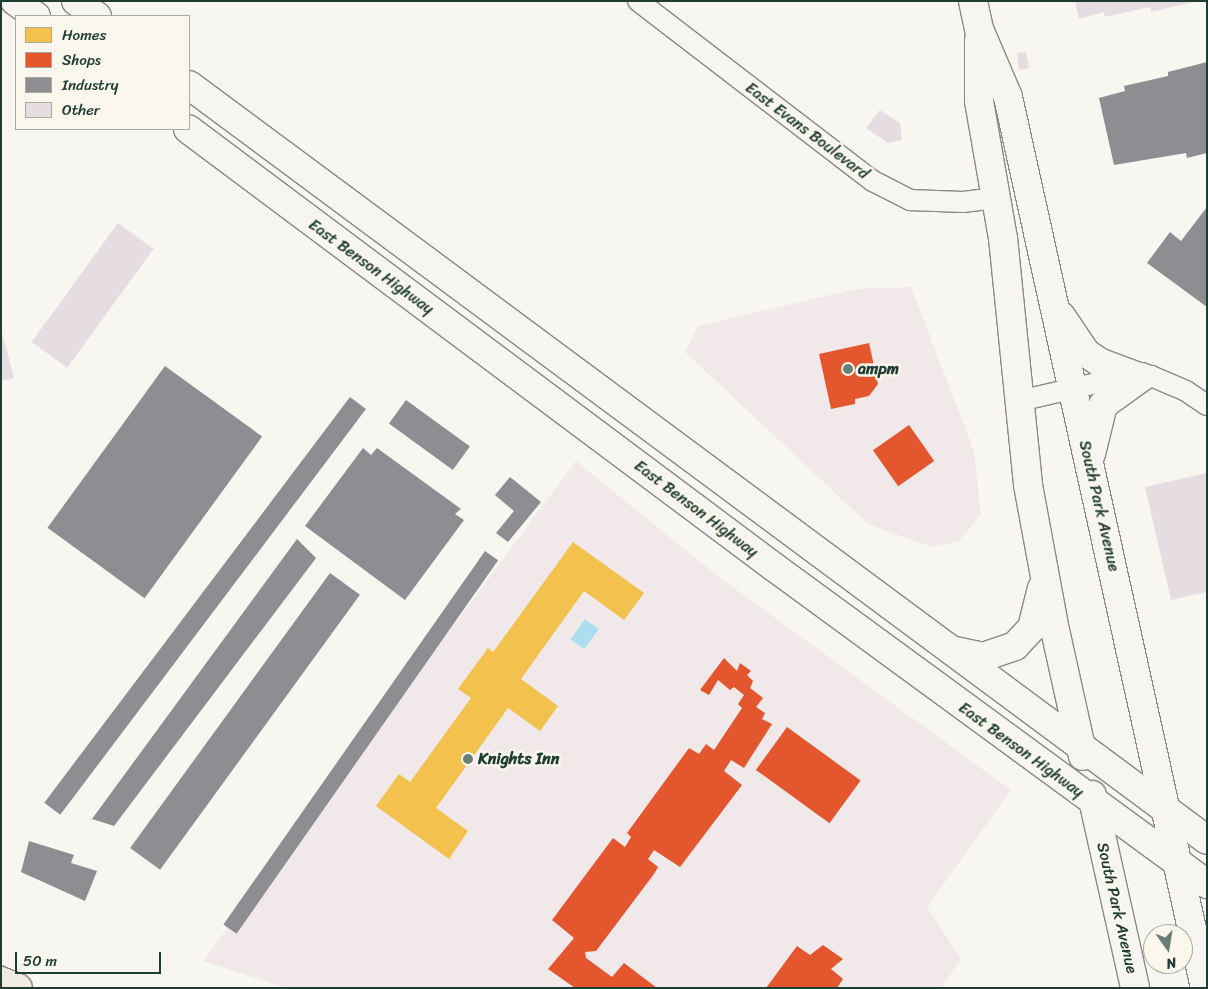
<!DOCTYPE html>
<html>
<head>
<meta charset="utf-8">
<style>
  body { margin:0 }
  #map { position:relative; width:1208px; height:989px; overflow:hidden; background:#f8f6f0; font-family:Sriracha,sans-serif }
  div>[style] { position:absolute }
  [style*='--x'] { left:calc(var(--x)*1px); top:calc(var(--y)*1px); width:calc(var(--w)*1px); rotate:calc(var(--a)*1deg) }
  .built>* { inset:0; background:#f1e9e9 }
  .water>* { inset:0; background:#addeef; transform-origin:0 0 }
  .homes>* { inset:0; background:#f2c14e }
  .shops>* { inset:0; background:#e4572e; transform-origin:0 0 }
  .industry>* { inset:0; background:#8d8d92; transform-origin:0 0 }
  .building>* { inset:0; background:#e5dde2; transform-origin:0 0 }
  .roads { filter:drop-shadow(1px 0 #868b86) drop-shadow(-1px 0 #868b86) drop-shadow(0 1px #868b86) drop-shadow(0 -1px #868b86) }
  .street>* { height:20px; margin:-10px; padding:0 10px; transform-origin:10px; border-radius:10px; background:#f6f5f1 }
  .secondary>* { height:28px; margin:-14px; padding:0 14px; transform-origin:14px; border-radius:14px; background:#f6f5f1 }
  .highway>* { height:28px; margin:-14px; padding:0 14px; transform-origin:14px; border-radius:14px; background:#f0ebe2 }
  .dots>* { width:14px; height:14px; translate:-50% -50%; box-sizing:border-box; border:2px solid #fbf7ec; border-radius:50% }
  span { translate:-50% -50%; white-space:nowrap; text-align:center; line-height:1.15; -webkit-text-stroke:5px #fbf7ec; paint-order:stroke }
  .street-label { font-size:16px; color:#1f3d34 }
  .poi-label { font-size:16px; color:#1f3d34; font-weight:700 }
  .left { translate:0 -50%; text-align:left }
  .frame { position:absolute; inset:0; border:2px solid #1f3d34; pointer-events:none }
  .legend { position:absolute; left:15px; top:15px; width:175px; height:115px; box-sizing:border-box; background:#fbf7ec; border:1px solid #a3ada2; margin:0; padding:6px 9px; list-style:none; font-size:15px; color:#1f3d34 }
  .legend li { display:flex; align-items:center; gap:10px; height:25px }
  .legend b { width:25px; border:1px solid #a3ada2 }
  .north { position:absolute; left:1143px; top:924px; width:50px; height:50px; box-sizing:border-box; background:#fbf7ec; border:1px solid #a3ada2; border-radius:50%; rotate:167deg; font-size:14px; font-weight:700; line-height:20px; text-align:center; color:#1f3d34 }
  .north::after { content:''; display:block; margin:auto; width:18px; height:22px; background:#6b7e76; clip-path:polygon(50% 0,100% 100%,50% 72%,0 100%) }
  .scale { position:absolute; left:15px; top:952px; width:146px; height:22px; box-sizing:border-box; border:2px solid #1f3d34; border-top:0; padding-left:6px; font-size:15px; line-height:18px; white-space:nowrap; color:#1f3d34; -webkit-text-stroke:4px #fbf7ec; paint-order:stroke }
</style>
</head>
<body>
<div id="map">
  <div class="built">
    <div style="clip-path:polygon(911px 287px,974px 451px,981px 514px,959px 541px,931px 547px,868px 524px,685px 352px,698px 326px,855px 289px)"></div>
    <div style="clip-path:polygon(576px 461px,719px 577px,1011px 790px,927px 907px,961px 959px,941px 988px,286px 988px,203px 961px)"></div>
  </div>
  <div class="water">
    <div style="left:585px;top:619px;width:17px;height:25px;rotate:36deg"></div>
  </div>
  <div class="homes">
    <div style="clip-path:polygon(573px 542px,644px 593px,624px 620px,584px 591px,521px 679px,558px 706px,540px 731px,508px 708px,436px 808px,468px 831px,449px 859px,376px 806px,399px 774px,410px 782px,471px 698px,458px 689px,488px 648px,493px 652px)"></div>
  </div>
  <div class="shops">
    <div style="clip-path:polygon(869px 343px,878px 384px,869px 396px,855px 399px,855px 404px,831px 409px,819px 354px)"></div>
    <div style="left:909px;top:425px;width:44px;height:44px;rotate:55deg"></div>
    <div style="clip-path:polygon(724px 658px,737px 671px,740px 663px,751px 671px,747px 675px,753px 681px,750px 688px,763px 698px,756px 707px,765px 713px,762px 719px,772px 724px,744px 768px,731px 760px,724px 771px,742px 785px,680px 867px,654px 850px,648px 859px,658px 867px,654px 874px,596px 951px,585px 952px,586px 958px,612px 977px,624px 963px,657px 988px,575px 988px,548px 969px,574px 938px,552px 920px,613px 838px,625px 847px,631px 837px,627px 833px,689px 748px,699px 754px,706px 744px,714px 750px,742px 708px,738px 704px,744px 695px,734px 687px,730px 690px,718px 680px,709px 695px,700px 690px)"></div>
    <div style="left:787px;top:727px;width:91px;height:53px;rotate:36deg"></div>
    <div style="clip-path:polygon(823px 945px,843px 959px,831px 969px,843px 979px,837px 988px,766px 988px,797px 946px,810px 955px)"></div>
  </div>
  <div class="industry">
    <div style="clip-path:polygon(1207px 62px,1207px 153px,1187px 158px,1186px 153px,1114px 165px,1099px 98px,1125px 91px,1124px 86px,1168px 76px,1168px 72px)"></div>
    <div style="clip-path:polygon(1207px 207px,1207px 307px,1147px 263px,1170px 232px,1181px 241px)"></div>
    <div style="left:165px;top:366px;width:120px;height:200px;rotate:36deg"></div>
    <div style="left:350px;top:397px;width:20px;height:508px;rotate:37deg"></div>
    <div style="left:406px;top:400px;width:79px;height:29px;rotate:36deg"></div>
    <div style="clip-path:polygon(363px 448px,371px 455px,377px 448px,461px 509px,455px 514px,464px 520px,405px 600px,305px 526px)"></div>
    <div style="clip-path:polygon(510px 477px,541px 502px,508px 542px,496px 533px,514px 511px,495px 495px)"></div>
    <div style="clip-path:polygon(297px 539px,316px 558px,114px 826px,92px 819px)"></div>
    <div style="left:485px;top:551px;width:16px;height:456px;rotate:35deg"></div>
    <div style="left:330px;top:573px;width:37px;height:340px;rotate:36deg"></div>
    <div style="clip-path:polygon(29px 841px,74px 855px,71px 863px,97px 871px,85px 901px,21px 872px)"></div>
  </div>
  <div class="building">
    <div style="clip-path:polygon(1075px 1px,1193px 1px,1193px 2px,1151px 12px,1150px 7px,1105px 17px,1104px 12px,1079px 19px)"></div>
    <div style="clip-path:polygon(1026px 52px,1029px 68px,1019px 70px,1017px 53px)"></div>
    <div style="clip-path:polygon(880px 110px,900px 123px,902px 140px,888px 143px,866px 128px)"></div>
    <div style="left:118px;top:223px;width:44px;height:147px;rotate:36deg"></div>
    <div style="clip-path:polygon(1px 329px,14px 378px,1px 381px)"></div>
    <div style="clip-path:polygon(1207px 473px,1207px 592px,1171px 600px,1145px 487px)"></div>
  </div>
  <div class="roads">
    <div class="street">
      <div style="--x:638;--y:1;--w:296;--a:37.5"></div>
      <div style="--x:873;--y:181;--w:42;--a:27.2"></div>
      <div style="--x:910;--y:200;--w:53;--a:2.2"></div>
      <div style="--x:963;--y:202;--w:35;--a:-7"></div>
      <div style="--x:1019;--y:401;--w:98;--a:-13"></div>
      <div style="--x:1114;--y:379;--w:37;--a:-5"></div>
      <div style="--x:1151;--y:376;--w:38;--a:23"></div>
      <div style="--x:1186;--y:391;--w:25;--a:34"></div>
    </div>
    <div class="secondary">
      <div style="--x:15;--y:1;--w:26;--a:36"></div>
      <div style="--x:76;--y:1;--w:26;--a:36"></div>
      <div style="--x:973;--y:1;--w:29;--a:78"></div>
      <div style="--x:979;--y:29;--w:74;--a:66.9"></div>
      <div style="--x:1008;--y:97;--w:913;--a:77.53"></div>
      <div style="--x:979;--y:40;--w:61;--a:90"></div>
      <div style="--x:979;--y:101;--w:139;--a:80.1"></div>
      <div style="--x:1003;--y:238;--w:248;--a:84.2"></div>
      <div style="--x:1028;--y:485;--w:147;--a:79.5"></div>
      <div style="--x:1055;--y:630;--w:129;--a:77.5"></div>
      <div style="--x:189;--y:85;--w:1267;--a:36.56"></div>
      <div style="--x:188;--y:129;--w:732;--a:36.78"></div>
      <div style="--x:774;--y:567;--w:537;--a:36.21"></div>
      <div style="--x:1061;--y:316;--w:45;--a:56"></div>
      <div style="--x:1086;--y:353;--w:18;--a:34"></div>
      <div style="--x:1101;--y:363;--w:40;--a:20.2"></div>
      <div style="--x:1091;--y:454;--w:50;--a:-76.2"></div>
      <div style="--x:1103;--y:405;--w:48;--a:-35.7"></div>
      <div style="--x:955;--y:651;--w:29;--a:12"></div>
      <div style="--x:983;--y:657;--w:34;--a:-19"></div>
      <div style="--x:1015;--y:646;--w:25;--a:-47"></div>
      <div style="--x:1032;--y:628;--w:41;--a:-76"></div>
      <div style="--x:1092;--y:795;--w:198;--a:77.4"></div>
    </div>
    <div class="highway">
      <div style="--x:1;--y:981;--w:18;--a:22"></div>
    </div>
  </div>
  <div class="dots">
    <div style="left:848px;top:369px;background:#6b7e76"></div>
    <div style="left:468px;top:759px;background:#6b7e76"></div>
  </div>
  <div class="street-label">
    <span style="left:807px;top:131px;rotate:37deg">East Evans Boulevard</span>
    <span style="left:371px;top:267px;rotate:36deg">East Benson Highway</span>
    <span style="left:1099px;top:506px;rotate:77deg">South Park Avenue</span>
    <span style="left:696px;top:509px;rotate:37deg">East Benson Highway</span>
    <span style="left:1021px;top:750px;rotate:36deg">East Benson Highway</span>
    <span style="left:1117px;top:908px;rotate:77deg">South Park Avenue</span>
  </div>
  <div class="poi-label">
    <span class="left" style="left:858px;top:369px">ampm</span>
    <span class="left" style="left:478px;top:759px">Knights Inn</span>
  </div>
  <div class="frame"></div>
  <ul class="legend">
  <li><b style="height:14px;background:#f2c14e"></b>Homes</li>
  <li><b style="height:14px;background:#e4572e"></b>Shops</li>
  <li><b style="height:14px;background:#8d8d92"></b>Industry</li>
  <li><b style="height:14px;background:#e5dde2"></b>Other</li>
  </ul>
  <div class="north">N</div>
  <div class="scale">50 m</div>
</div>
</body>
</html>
